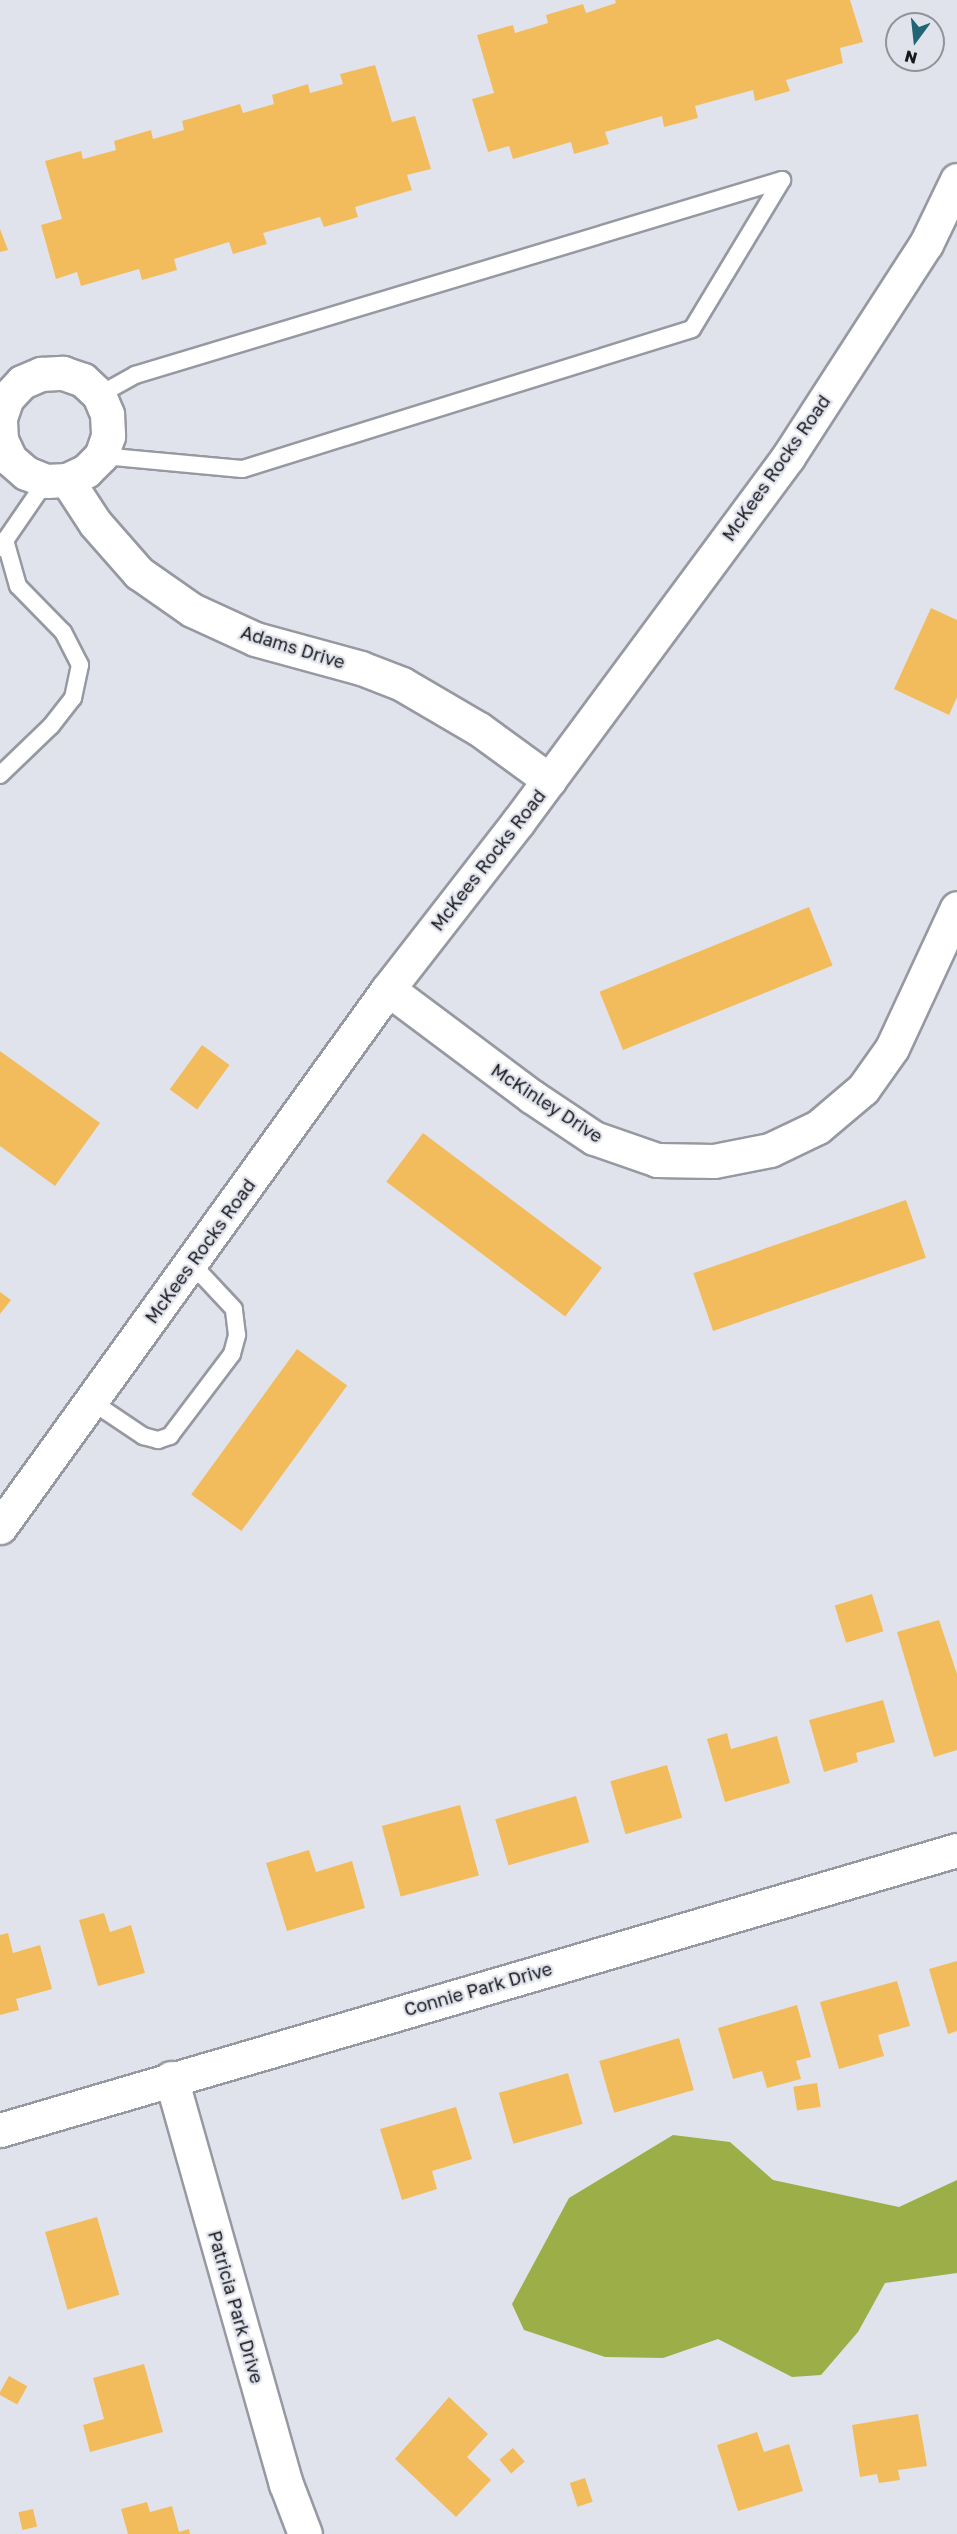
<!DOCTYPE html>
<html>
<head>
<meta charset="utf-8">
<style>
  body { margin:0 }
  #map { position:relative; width:957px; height:2534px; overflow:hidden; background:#e1e3ec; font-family:"Golos Text",sans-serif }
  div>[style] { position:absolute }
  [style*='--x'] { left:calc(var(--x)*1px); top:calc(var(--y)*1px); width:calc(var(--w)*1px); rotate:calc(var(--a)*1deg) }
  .forest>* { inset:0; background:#9cae48 }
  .building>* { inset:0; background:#f2bc5d; transform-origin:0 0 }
  .roads { filter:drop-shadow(2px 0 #9799a2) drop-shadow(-2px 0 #9799a2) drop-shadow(0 2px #9799a2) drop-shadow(0 -2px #9799a2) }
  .service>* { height:16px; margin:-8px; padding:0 8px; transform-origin:8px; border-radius:8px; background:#fff }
  .minor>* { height:33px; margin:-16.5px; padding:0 16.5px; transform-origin:16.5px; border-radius:16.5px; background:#fff }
  .tertiary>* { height:33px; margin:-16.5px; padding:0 16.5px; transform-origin:16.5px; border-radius:16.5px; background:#fff }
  span { translate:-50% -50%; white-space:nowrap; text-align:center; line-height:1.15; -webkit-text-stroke:4.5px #e1e3ec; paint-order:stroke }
  .street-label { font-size:18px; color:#191a1d }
  .north { position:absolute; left:885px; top:12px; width:60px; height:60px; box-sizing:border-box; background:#e1e3ec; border:2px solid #919399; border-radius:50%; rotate:195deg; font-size:16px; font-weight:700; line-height:24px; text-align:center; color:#191a1d }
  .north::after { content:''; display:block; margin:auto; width:21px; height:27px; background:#206476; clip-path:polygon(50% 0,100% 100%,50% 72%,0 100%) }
</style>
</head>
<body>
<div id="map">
  <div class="forest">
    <div style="clip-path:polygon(673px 2135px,730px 2142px,773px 2180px,899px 2207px,957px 2180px,957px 2273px,885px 2283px,858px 2332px,821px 2375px,792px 2377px,718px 2339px,663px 2358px,605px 2357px,524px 2330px,512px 2304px,569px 2198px)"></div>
  </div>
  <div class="building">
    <div style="clip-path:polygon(615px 0,850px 0,863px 42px,840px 48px,843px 63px,786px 80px,790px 91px,755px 101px,753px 90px,695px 106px,698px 118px,664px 127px,662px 116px,605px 132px,609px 144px,574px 154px,571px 142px,513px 159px,509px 146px,488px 152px,472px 99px,494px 93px,477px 35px,513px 25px,515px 33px,548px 23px,546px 15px,583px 4px,586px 13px,616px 3px)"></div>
    <div style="clip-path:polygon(375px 65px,392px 122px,415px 116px,431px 169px,407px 175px,412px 190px,355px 207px,358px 217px,324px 227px,320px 217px,263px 233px,267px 244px,233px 254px,229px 242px,174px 259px,177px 270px,142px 280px,139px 269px,81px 286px,77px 272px,56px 279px,41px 225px,62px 219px,45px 161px,81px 151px,83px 159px,116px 150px,114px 141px,151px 130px,153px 139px,184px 130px,182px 121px,240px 104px,243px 113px,274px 104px,272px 95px,308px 84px,310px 93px,343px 84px,340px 74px)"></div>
    <div style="clip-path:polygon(0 229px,8px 250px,0 252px)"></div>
    <div style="clip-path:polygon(931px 608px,957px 620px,957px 697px,949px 715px,894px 689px)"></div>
    <div style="left:809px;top:907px;width:63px;height:226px;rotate:68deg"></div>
    <div style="left:202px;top:1045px;width:34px;height:55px;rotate:36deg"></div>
    <div style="clip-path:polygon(0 1051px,100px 1123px,55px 1186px,0 1146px)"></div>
    <div style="left:423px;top:1133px;width:224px;height:61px;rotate:37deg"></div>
    <div style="left:906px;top:1200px;width:61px;height:225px;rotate:71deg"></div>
    <div style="clip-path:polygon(0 1292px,11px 1300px,0 1314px)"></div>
    <div style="left:297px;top:1349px;width:62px;height:180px;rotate:36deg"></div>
    <div style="left:872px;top:1594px;width:39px;height:39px;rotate:73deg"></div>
    <div style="clip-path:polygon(939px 1620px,957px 1674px,957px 1750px,934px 1757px,897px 1632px)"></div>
    <div style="clip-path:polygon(883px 1700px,895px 1742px,856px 1753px,858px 1762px,824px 1772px,809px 1720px)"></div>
    <div style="clip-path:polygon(727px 1733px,731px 1749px,777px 1736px,790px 1783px,725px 1802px,707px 1739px)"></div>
    <div style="left:667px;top:1765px;width:55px;height:59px;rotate:74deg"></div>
    <div style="left:576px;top:1796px;width:48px;height:84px;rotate:74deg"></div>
    <div style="left:460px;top:1805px;width:73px;height:81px;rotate:75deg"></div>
    <div style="clip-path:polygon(309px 1850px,316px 1872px,352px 1861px,365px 1908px,287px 1931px,266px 1863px)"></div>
    <div style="clip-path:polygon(104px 1913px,110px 1932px,131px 1925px,145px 1973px,98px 1986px,79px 1920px)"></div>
    <div style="clip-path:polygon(8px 1933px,13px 1953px,40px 1945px,52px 1989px,16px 1999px,19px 2010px,0 2015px,0 1935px)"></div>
    <div style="clip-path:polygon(957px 1961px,957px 2031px,948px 2034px,929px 1969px)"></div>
    <div style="clip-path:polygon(897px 1981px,910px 2026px,878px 2035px,884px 2056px,839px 2069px,820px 2002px)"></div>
    <div style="clip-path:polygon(797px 2005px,811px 2057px,796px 2061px,801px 2079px,767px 2088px,762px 2071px,733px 2079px,718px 2028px)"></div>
    <div style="left:679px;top:2038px;width:54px;height:83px;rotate:74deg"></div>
    <div style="left:568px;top:2073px;width:53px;height:72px;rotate:74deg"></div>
    <div style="left:817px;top:2083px;width:24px;height:24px;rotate:81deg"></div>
    <div style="clip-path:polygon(456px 2107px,472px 2159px,432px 2171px,437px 2189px,402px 2200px,380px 2129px)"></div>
    <div style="left:97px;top:2217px;width:81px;height:54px;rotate:74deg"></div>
    <div style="clip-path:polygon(144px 2364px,163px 2432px,90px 2452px,83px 2425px,104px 2419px,93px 2378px)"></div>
    <div style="left:9px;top:2376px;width:21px;height:21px;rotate:29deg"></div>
    <div style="clip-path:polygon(449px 2397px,488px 2434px,467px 2457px,491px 2480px,456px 2517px,395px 2459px)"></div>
    <div style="clip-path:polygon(918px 2414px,927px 2466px,898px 2470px,900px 2480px,879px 2483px,877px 2474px,860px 2477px,852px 2425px)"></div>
    <div style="clip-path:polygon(757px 2432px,764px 2452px,789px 2444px,803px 2491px,738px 2511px,717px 2445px)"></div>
    <div style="left:513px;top:2448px;width:18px;height:18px;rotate:49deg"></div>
    <div style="left:585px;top:2478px;width:25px;height:16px;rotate:72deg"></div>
    <div style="clip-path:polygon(147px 2502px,150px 2512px,172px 2506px,179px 2532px,189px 2529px,190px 2534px,128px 2534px,121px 2509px)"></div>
    <div style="left:33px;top:2509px;width:18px;height:15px;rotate:77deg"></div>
  </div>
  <div class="roads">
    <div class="service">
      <div style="--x:99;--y:395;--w:41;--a:-29.1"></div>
      <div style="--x:135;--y:375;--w:676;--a:-16.77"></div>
      <div style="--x:782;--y:180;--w:174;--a:121.1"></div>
      <div style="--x:692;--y:329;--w:471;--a:162.7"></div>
      <div style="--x:242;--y:469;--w:142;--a:-174.7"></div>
      <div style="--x:0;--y:548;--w:81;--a:-55.5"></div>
      <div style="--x:0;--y:775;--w:71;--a:-43.9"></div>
      <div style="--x:51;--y:726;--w:36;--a:-52"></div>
      <div style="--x:73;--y:698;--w:34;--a:-78"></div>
      <div style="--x:80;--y:665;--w:37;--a:-117"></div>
      <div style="--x:63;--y:632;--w:64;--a:-134.4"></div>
      <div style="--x:18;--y:586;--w:48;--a:-105.8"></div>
      <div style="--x:91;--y:1401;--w:63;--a:33.9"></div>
      <div style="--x:143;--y:1436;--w:16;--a:15"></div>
      <div style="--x:158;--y:1440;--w:13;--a:-18"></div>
      <div style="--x:170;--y:1436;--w:103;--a:-52.9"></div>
      <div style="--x:232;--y:1354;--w:20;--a:-75"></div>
      <div style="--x:237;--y:1335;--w:26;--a:-97"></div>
      <div style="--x:234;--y:1309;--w:63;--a:-133.1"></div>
    </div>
    <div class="minor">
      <div style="--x:0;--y:418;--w:21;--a:-71"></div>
      <div style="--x:7;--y:398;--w:22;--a:-47"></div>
      <div style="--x:22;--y:382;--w:21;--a:-23"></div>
      <div style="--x:41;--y:374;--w:22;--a:-3"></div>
      <div style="--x:63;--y:373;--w:21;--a:19"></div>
      <div style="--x:83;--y:380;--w:22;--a:43"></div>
      <div style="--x:99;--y:395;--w:21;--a:67"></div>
      <div style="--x:107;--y:414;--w:22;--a:87"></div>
      <div style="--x:108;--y:436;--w:21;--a:109"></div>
      <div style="--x:101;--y:456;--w:21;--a:135"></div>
      <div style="--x:86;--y:471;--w:21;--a:155"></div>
      <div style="--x:67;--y:480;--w:21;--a:177"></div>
      <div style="--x:46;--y:481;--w:22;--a:-158"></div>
      <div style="--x:26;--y:473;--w:21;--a:-139"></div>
      <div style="--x:10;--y:459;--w:21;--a:-115"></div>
      <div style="--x:1;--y:440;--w:20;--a:-93"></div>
      <div style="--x:67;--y:480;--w:51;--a:56.9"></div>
      <div style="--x:95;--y:523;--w:67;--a:48.7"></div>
      <div style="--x:139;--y:573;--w:65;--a:34.9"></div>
      <div style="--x:192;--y:610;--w:69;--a:24.7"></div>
      <div style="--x:255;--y:639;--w:110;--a:15.3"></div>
      <div style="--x:361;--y:668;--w:44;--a:21.3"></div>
      <div style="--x:402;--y:684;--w:89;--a:30.3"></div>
      <div style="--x:479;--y:729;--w:87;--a:36.1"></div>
      <div style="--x:388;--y:989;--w:179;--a:36.8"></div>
      <div style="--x:531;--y:1096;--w:76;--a:33.7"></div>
      <div style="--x:594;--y:1138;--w:67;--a:19.2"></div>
      <div style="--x:657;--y:1160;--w:57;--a:1"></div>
      <div style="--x:714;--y:1161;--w:57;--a:-11.1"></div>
      <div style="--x:770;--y:1150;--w:53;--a:-25.6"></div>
      <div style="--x:818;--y:1127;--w:59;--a:-40.2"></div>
      <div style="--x:863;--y:1089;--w:50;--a:-54.7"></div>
      <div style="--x:892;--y:1048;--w:154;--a:-65.1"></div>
      <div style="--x:171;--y:2078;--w:422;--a:74.2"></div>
      <div style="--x:286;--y:2484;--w:53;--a:69.2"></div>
      <div style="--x:0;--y:2130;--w:997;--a:-16.31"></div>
    </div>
    <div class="tertiary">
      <div style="--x:0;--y:1527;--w:663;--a:-54.2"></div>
      <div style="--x:388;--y:989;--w:212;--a:-52.1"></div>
      <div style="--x:518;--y:822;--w:454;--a:-53.5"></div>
      <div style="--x:788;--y:457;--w:254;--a:-57.1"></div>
      <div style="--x:926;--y:244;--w:71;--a:-64.2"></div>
    </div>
  </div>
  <div class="street-label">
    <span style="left:776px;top:468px;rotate:-55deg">McKees Rocks Road</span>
    <span style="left:293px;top:647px;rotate:17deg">Adams Drive</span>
    <span style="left:488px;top:860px;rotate:-52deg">McKees Rocks Road</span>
    <span style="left:547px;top:1103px;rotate:33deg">McKinley Drive</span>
    <span style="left:200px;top:1251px;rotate:-54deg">McKees Rocks Road</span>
    <span style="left:478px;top:1989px;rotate:-16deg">Connie Park Drive</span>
    <span style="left:236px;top:2307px;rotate:74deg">Patricia Park Drive</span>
  </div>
  <div class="north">N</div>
</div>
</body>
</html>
